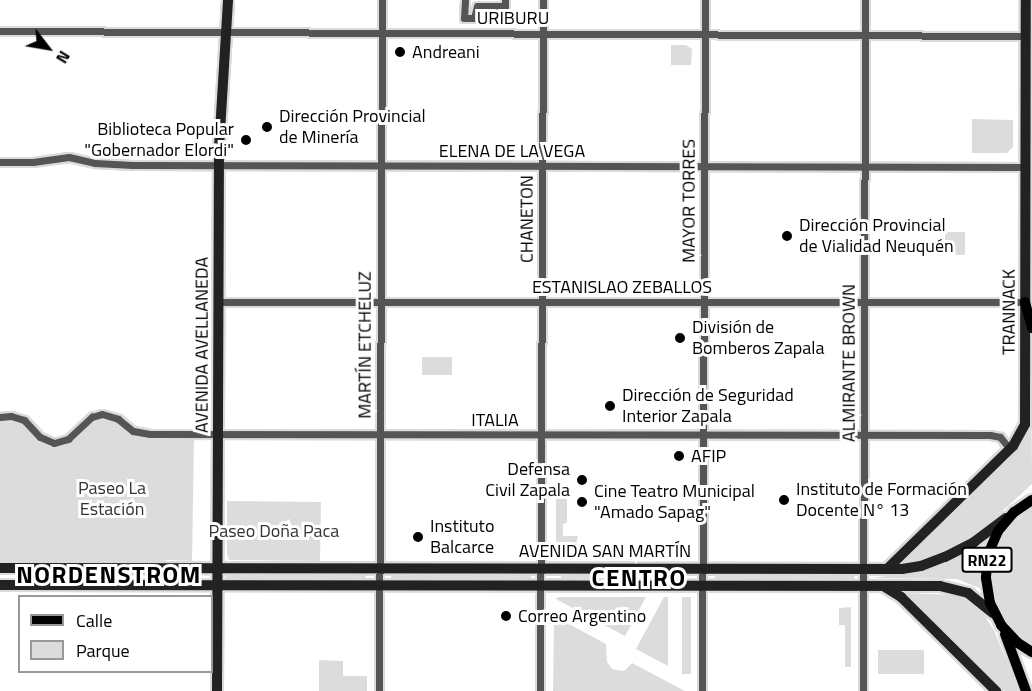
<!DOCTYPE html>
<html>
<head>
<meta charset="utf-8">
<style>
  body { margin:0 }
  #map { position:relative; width:1032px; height:691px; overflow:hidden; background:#fff; font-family:"Titillium Web",sans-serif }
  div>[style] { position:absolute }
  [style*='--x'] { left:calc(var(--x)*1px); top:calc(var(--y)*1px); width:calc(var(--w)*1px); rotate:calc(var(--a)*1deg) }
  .green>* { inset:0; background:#dcdcdc; transform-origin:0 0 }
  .roads { filter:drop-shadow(2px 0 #dbdbdb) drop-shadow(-2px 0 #dbdbdb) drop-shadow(0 2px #dbdbdb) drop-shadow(0 -2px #dbdbdb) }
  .street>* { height:7px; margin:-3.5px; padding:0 3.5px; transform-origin:3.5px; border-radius:3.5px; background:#555 }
  .secondary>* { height:10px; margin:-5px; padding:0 5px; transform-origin:5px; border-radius:5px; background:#222 }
  .primary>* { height:10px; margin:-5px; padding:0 5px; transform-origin:5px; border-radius:5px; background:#000 }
  .dots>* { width:16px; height:16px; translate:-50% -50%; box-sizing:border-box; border:3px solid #fff; border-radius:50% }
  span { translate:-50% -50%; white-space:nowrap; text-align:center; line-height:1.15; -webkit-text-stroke:6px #fff; paint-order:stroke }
  .shield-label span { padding:2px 4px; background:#fff; border:2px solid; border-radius:4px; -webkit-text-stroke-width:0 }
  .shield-label { font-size:16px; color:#000; font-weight:700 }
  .street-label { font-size:18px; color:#000 }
  .poi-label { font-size:18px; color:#000 }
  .left { translate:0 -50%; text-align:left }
  .right { translate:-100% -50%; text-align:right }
  .park-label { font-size:18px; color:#333 }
  .district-label { font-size:24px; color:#000; font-weight:700; letter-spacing:1.5px }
  .legend { position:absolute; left:18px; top:595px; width:195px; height:78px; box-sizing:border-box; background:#fff; border:2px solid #999; margin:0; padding:8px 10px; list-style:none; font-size:18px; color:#000 }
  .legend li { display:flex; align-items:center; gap:12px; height:30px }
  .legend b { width:30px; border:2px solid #999 }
  .north { position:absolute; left:18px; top:18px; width:60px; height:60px; -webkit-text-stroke:4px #fff; paint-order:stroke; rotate:121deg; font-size:16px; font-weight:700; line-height:24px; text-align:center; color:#000 }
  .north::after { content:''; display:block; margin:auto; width:21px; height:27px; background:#000; clip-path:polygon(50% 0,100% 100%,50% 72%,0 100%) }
</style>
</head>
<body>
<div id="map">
  <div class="green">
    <div style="clip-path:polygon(1032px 0,1032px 313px,1030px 297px)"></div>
    <div style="clip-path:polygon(671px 45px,686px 45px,692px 49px,691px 65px,671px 65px)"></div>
    <div style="clip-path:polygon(972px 119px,1013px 120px,1013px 147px,1007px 153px,972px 153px)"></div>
    <div style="left:945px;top:232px;width:20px;height:23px"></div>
    <div style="clip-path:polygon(1031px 336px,1032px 484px,996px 517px,961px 542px,921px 559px,901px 564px,1026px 438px,1030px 419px)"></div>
    <div style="left:422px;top:357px;width:30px;height:18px"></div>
    <div style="clip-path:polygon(102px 419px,113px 421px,128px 434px,140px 438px,194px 440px,192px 561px,167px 560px,146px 566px,0 562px,0 423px,18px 423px,41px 444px,58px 449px,69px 445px,91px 424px)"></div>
    <div style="clip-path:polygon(556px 489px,567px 490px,567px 523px,563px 524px,563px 536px,578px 536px,576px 544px,565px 548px,556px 549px)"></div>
    <div style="clip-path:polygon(227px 501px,321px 502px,320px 561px,229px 560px,227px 554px)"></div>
    <div style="clip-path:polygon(1032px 508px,1032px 645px,1015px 632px,1005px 620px,993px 589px,992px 573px,1000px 543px,1007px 529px)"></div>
    <div style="clip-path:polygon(980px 547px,984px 550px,981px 567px,982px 589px,957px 579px,873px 578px,933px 569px)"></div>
    <div style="clip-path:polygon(564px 570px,602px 570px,595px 584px,558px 584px)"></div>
    <div style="clip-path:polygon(716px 571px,854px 574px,855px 576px,852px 582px,714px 581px)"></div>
    <div style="clip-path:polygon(226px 573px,365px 573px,366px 578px,364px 582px,226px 580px)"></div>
    <div style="clip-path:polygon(391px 573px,531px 573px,531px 578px,529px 582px,391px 581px)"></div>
    <div style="clip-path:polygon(906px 593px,957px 595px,979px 608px,994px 630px,1019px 691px,1004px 691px)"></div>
    <div style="clip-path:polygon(558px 597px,646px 597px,625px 636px,556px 599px)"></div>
    <div style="clip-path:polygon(664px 597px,668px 597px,668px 666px,636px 649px)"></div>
    <div style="left:682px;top:597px;width:9px;height:77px"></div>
    <div style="clip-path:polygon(851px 607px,851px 667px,845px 667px,845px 625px,839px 625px,839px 608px)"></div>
    <div style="clip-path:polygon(554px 616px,606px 644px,607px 662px,612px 669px,624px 671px,632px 663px,685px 691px,553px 691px)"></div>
    <div style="left:878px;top:650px;width:46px;height:24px"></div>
    <div style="clip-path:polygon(319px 660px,343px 661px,343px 676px,367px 676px,367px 691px,319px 691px)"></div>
  </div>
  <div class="roads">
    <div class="street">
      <div style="--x:465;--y:0;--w:18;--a:93"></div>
      <div style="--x:464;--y:18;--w:10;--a:0"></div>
      <div style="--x:474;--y:18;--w:12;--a:-76"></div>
      <div style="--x:477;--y:6;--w:28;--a:0"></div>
      <div style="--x:505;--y:6;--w:6;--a:-90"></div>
      <div style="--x:0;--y:31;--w:1026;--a:0.28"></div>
      <div style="--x:0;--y:162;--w:33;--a:0"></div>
      <div style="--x:33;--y:162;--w:36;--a:-8"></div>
      <div style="--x:69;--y:157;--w:27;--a:13"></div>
      <div style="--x:95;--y:163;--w:37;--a:3"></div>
      <div style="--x:132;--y:165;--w:893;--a:0.13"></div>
      <div style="--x:218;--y:302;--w:807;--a:0"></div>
      <div style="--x:0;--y:417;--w:11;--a:-5"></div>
      <div style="--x:11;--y:416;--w:14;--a:17"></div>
      <div style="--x:24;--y:420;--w:23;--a:47"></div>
      <div style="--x:40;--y:437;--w:15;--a:23"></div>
      <div style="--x:54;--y:443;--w:15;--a:-16"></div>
      <div style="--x:68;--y:439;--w:33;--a:-43"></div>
      <div style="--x:92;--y:417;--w:10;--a:-17"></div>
      <div style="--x:102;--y:414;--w:17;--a:17"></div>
      <div style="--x:118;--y:419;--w:19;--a:39"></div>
      <div style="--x:133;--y:431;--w:17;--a:10"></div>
      <div style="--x:150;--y:434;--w:840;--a:0.07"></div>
      <div style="--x:990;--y:435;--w:10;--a:11"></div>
      <div style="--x:1000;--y:437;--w:16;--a:50"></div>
      <div style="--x:379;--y:691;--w:691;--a:-89.75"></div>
      <div style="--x:540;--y:691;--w:691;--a:-89.75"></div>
      <div style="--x:702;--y:691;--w:691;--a:-89.75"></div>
      <div style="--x:863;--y:691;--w:691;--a:-89.83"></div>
    </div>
    <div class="secondary">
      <div style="--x:0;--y:568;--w:902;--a:0.06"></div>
      <div style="--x:902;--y:569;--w:19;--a:-9"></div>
      <div style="--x:921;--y:566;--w:26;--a:-21"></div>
      <div style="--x:945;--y:557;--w:33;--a:-27"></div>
      <div style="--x:974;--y:542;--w:40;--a:-37"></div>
      <div style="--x:888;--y:568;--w:175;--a:-44.3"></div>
      <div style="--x:1013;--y:446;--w:25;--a:-61"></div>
      <div style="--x:1025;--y:424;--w:424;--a:-89.9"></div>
      <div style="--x:0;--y:585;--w:940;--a:0.06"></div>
      <div style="--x:940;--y:586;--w:29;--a:14"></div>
      <div style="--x:968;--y:593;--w:32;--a:39"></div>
      <div style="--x:885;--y:587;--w:19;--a:32"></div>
      <div style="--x:901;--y:597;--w:134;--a:44.7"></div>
      <div style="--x:217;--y:691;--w:543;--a:-89.79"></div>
      <div style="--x:219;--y:148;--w:148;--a:-86.5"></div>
    </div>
    <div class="primary">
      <div style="--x:1025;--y:302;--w:27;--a:75"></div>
      <div style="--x:1032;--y:500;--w:22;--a:146"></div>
      <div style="--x:1014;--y:512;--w:25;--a:130"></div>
      <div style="--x:998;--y:531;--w:25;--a:113"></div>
      <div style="--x:988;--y:554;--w:24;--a:95"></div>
      <div style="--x:986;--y:578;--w:25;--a:81"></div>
      <div style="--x:990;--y:603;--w:25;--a:63"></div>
      <div style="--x:1001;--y:625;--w:25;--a:47"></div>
      <div style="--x:1018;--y:643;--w:17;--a:33"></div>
      <div style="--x:1005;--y:634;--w:61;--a:69.8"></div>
    </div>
  </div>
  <div class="dots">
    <div style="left:400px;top:52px;background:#000"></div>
    <div style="left:267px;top:127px;background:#000"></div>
    <div style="left:246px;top:140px;background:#000"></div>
    <div style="left:787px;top:236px;background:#000"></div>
    <div style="left:680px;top:338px;background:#000"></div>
    <div style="left:610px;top:406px;background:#000"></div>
    <div style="left:679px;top:456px;background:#000"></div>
    <div style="left:582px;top:480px;background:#000"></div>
    <div style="left:784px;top:500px;background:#000"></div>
    <div style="left:582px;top:502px;background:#000"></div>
    <div style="left:418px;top:537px;background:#000"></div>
    <div style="left:506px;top:616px;background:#000"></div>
  </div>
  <div class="shield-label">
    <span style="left:987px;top:560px">RN22</span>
  </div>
  <div class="street-label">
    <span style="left:513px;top:18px">URIBURU</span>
    <span style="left:512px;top:151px">ELENA DE LA VEGA</span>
    <span style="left:689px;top:201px;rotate:-90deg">MAYOR TORRES</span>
    <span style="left:527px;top:219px;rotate:-90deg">CHANETON</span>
    <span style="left:622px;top:287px">ESTANISLAO ZEBALLOS</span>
    <span style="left:1009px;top:312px;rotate:-90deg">TRANNACK</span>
    <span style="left:202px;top:345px;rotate:-90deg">AVENIDA AVELLANEDA</span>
    <span style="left:365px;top:345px;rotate:-90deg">MARTÍN ETCHELUZ</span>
    <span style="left:849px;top:363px;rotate:-90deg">ALMIRANTE BROWN</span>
    <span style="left:495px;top:420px">ITALIA</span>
    <span style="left:605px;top:551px">AVENIDA SAN MARTÍN</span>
  </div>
  <div class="poi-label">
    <span class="left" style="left:412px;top:52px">Andreani</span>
    <span class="left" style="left:279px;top:127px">Dirección Provincial<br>de Minería</span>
    <span class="right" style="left:234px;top:140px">Biblioteca Popular<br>"Gobernador Elordi"</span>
    <span class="left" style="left:799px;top:236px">Dirección Provincial<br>de Vialidad Neuquén</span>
    <span class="left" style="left:692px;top:338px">División de<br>Bomberos Zapala</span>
    <span class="left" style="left:622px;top:406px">Dirección de Seguridad<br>Interior Zapala</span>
    <span class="left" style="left:691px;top:456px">AFIP</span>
    <span class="right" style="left:570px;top:480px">Defensa<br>Civil Zapala</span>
    <span class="left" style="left:796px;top:500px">Instituto de Formación<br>Docente N° 13</span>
    <span class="left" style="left:594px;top:502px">Cine Teatro Municipal<br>"Amado Sapag"</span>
    <span class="left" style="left:430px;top:537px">Instituto<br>Balcarce</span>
    <span class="left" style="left:518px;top:616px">Correo Argentino</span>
  </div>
  <div class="park-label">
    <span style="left:112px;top:499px">Paseo La<br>Estación</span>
    <span style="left:274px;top:531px">Paseo Doña Paca</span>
  </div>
  <div class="district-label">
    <span style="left:109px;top:575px">NORDENSTROM</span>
    <span style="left:639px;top:578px">CENTRO</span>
  </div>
  <ul class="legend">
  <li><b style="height:8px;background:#000"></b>Calle</li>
  <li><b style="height:16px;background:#dcdcdc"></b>Parque</li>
  </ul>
  <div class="north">N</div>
</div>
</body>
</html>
